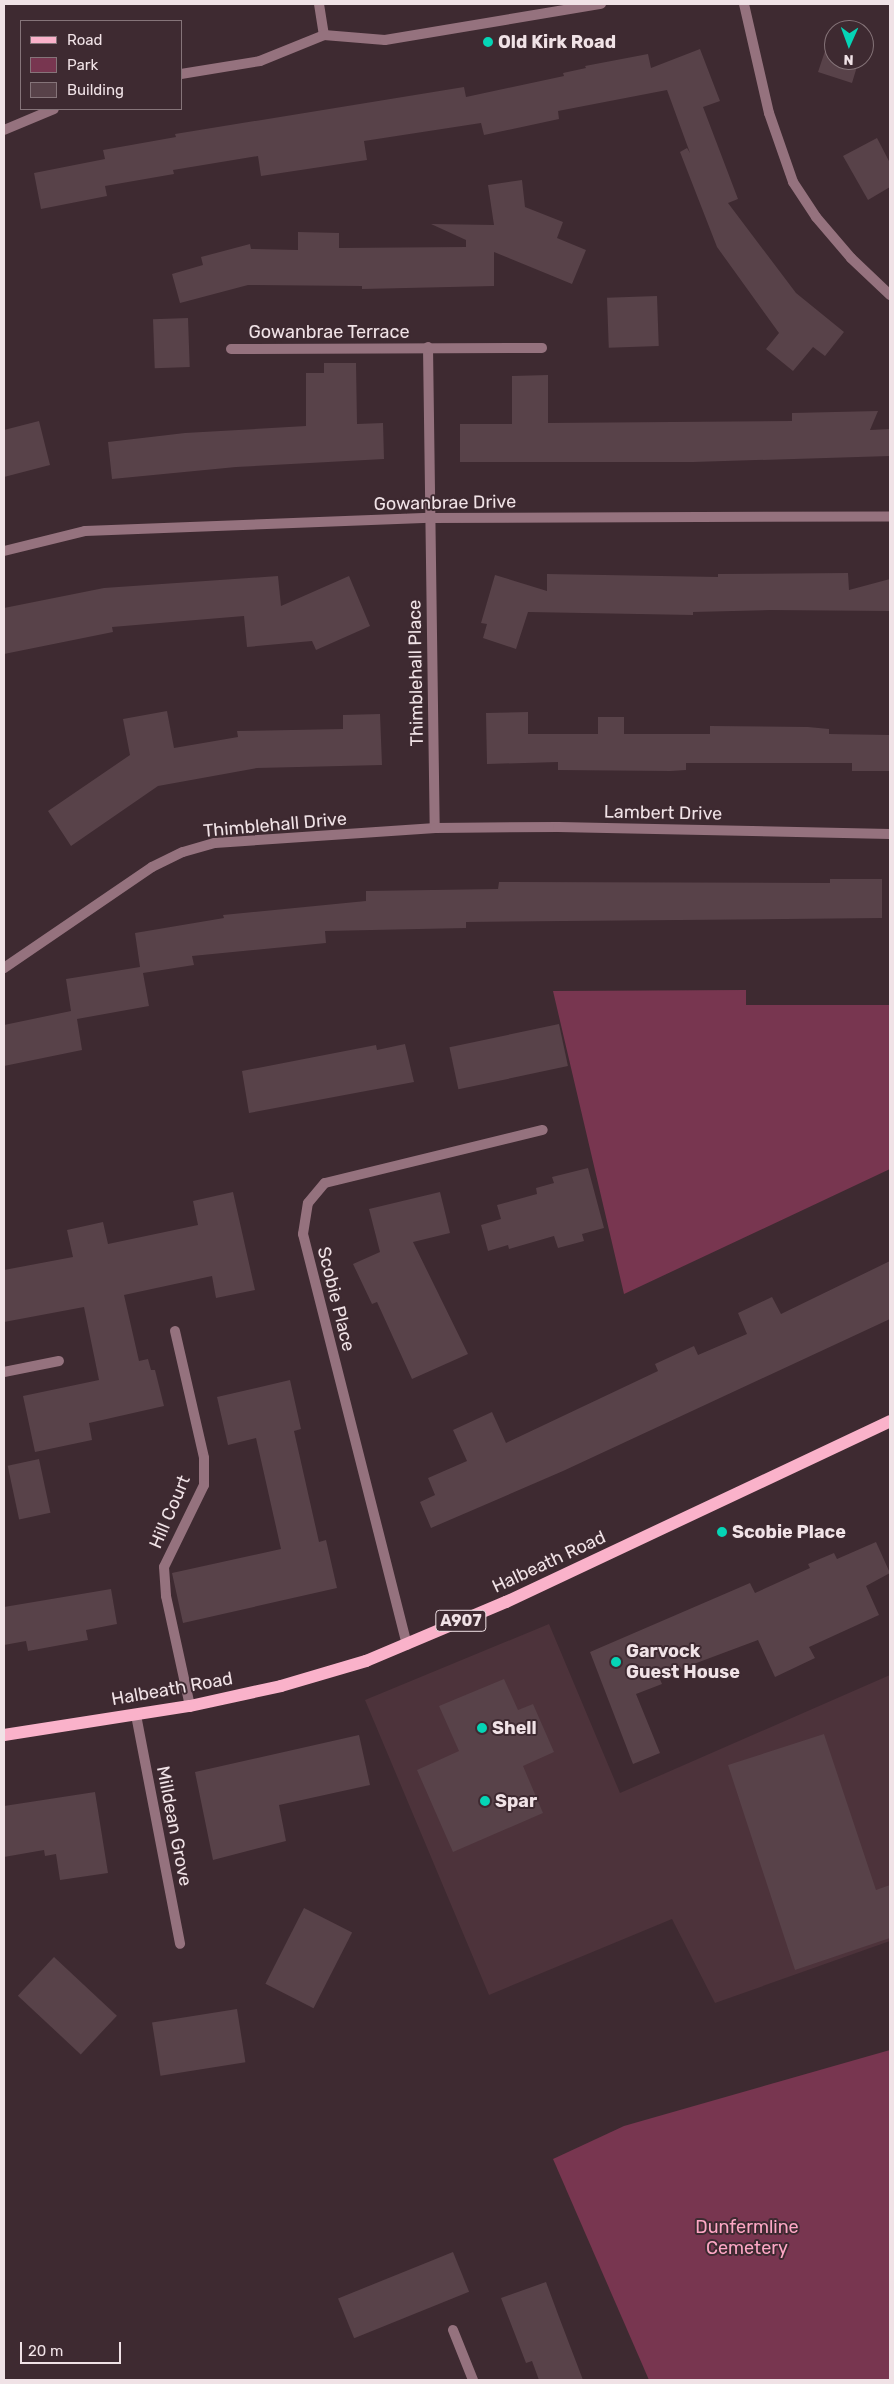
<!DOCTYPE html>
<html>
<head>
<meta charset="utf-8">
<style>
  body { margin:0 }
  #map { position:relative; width:894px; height:2384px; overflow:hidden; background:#3e2a31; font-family:Rubik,sans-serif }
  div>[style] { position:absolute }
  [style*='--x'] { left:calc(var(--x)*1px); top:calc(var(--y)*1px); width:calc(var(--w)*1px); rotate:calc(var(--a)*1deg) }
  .built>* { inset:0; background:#4d333b }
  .green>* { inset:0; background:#783650 }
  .building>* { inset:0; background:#584249; transform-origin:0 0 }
  .street>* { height:10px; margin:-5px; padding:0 5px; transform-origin:5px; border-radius:5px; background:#95727e }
  .primary>* { height:12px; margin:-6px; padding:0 6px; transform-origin:6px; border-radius:6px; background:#fab2ca }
  .dots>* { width:14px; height:14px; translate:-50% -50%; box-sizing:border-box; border:2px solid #3e2a31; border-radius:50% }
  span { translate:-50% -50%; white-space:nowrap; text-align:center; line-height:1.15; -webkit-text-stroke:4px #3e2a31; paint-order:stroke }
  .shield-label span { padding:1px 4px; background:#3e2a31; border:1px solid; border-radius:4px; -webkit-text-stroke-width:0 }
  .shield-label { font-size:16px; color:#f0e2e6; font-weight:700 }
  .poi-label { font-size:18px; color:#f0e2e6; font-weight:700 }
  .left { translate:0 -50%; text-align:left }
  .street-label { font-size:18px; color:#f0e2e6 }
  .park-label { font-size:18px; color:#fda7c5 }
  .frame { position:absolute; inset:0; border:5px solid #f0e2e6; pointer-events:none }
  .legend { position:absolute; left:20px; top:20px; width:162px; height:90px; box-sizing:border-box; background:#3e2a31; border:1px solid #857479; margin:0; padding:6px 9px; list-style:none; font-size:15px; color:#f0e2e6 }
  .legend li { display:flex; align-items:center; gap:10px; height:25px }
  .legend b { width:25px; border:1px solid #857479 }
  .north { position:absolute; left:824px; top:20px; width:50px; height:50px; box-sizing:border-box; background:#3e2a31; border:1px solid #857479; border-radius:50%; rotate:182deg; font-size:14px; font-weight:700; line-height:20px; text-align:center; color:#f0e2e6 }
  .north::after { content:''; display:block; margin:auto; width:18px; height:22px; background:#05d5b6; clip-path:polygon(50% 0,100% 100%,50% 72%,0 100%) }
  .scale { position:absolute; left:20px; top:2342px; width:101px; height:22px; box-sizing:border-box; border:2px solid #f0e2e6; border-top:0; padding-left:6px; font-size:15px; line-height:18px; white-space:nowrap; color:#f0e2e6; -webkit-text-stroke:4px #3e2a31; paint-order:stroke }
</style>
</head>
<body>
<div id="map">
  <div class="built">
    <div style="clip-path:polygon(549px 1624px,620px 1793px,890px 1675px,890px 1941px,715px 2003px,672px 1919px,489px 1995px,365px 1700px)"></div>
  </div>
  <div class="green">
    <div style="clip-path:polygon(746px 990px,746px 1005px,890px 1005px,890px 1169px,624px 1294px,553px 991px)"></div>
    <div style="clip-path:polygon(890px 2050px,890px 2380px,649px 2380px,553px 2159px,624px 2126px)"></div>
  </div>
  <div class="building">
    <div style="clip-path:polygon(833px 27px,843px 30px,834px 30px,834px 60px,859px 60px,852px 83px,818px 72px)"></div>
    <div style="clip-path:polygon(700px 49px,720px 101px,703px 107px,738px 199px,728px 203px,796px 293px,844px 332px,825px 356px,813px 347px,793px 371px,766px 349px,779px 333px,717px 247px,680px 152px,687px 148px,690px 153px,667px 90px,558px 111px,559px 119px,484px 135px,481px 123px,364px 141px,367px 160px,347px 163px,261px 176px,258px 156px,173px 170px,174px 174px,105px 186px,107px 196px,41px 209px,34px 173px,105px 159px,103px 150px,176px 137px,175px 134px,464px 87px,466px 97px,564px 76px,563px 73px,586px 68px,585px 66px,648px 54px,651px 68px)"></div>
    <div style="clip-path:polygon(877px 138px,890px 163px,890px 187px,868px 200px,843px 156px)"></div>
    <div style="clip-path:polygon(522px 180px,525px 207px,563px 222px,557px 238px,586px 250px,572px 284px,494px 252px,494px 286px,362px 289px,362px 286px,248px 285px,180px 303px,172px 274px,203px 265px,201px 257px,250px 244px,251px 249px,298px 250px,298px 232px,339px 233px,339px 248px,466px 247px,466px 240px,431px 224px,494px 225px,488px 185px)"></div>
    <div style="left:657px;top:296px;width:50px;height:50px;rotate:88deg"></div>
    <div style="left:188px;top:318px;width:49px;height:35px;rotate:88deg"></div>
    <div style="clip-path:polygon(324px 363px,356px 363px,357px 424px,383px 423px,384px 459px,236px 467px,112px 479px,108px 442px,185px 433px,306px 426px,306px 373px,324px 373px)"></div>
    <div style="clip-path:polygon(548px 375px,548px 423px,792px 421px,792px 413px,878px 411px,870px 430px,890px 429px,890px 456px,693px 462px,460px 462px,460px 424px,512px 424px,512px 376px)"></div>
    <div style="clip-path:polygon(39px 421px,50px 465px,4px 477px,4px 430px)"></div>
    <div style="clip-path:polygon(848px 573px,849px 590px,890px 579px,890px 611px,770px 610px,693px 612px,693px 615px,528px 612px,516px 649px,483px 638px,487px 624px,481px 623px,495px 575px,547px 591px,547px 574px,718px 577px,718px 574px)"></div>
    <div style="clip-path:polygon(278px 576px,281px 606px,349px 576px,370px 626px,316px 650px,312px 641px,247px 647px,244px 616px,112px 627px,113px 632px,4px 654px,4px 608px,104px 588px)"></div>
    <div style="clip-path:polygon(167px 711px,174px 748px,238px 737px,237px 731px,343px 729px,343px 715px,380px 714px,382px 765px,257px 768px,158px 786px,71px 846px,48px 811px,130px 755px,123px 719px)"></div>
    <div style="clip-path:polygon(528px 712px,528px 734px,598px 734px,598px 717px,624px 717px,624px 734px,710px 734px,710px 726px,808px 727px,829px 729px,829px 734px,890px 735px,890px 771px,852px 771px,852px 763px,686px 763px,686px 770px,671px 771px,558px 770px,558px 762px,487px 764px,486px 713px)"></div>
    <div style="clip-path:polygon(830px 879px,882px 879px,882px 918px,466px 922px,466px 928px,325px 931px,326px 943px,192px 956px,194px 965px,143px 973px,149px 1006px,77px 1019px,82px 1050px,4px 1066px,4px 1025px,71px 1011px,66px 979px,140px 967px,135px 933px,224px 918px,223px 915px,366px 901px,366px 891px,498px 889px,499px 882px,830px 883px)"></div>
    <div style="left:559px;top:1024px;width:43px;height:112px;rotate:78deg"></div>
    <div style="clip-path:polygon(405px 1044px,414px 1082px,249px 1113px,242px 1071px,376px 1045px,377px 1050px)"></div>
    <div style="clip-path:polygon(588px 1168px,604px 1228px,582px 1234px,584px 1241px,558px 1248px,554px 1236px,509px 1249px,508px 1245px,488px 1251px,481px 1225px,501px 1219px,497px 1205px,537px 1194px,536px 1188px,554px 1183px,552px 1177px)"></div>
    <div style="clip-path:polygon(233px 1192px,255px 1290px,216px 1298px,212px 1276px,124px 1295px,139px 1361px,148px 1359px,151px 1370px,155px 1370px,164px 1406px,89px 1423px,92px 1440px,35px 1452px,23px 1396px,99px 1380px,84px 1307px,4px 1322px,4px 1270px,73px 1257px,67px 1230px,103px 1222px,108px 1244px,198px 1225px,193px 1201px)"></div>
    <div style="clip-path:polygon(440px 1192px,450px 1233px,413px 1242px,468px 1354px,412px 1379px,377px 1302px,372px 1304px,353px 1264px,380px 1252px,369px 1209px)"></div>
    <div style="clip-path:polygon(890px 1261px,890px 1319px,563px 1471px,431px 1528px,420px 1502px,435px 1495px,428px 1478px,467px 1461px,453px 1430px,492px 1412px,506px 1443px,658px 1371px,655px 1364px,694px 1346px,698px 1355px,747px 1334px,738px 1313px,772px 1297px,781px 1314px)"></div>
    <div style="clip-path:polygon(290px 1380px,301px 1429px,294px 1431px,319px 1542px,326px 1540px,337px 1588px,183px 1623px,172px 1573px,281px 1549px,256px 1438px,228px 1445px,217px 1397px)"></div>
    <div style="left:39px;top:1459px;width:55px;height:32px;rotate:78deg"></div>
    <div style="clip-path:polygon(876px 1542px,890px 1573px,866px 1586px,879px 1615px,809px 1647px,815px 1658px,775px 1677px,758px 1640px,659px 1677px,662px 1684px,636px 1694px,660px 1753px,633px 1764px,590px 1652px,750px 1583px,755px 1593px,810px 1568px,808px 1564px,834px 1553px,837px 1559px)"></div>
    <div style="clip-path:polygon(111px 1589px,117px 1624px,86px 1630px,88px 1640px,28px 1651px,26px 1641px,4px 1645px,4px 1607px)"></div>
    <div style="clip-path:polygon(504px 1679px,518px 1710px,533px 1704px,554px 1752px,523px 1766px,543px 1813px,453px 1852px,417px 1770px,459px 1751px,439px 1706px)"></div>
    <div style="clip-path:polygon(824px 1734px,876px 1890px,890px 1885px,890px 1938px,795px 1970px,728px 1765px)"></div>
    <div style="clip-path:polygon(359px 1735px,370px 1785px,279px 1805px,286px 1841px,213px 1860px,195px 1772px)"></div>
    <div style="clip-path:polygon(95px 1792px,108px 1873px,60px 1880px,56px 1854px,45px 1856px,44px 1850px,4px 1857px,4px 1806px)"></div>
    <div style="left:304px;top:1908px;width:54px;height:85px;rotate:27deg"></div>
    <div style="left:54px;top:1957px;width:86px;height:53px;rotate:43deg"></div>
    <div style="left:237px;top:2009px;width:54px;height:86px;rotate:81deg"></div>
    <div style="left:453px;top:2252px;width:43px;height:124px;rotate:68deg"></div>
    <div style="clip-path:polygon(546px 2282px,559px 2317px,583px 2380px,539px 2380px,532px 2361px,526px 2363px,501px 2298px)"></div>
  </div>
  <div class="street">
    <div style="--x:319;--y:4;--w:31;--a:81"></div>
    <div style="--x:744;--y:4;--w:112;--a:77.1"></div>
    <div style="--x:769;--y:113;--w:73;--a:70.8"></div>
    <div style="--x:793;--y:182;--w:42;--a:56.7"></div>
    <div style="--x:816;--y:217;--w:54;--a:49.5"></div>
    <div style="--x:851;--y:258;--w:54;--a:43.5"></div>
    <div style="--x:181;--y:74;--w:80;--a:-9.3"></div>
    <div style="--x:260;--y:61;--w:69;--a:-22.1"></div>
    <div style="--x:324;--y:35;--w:61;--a:4.7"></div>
    <div style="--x:385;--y:40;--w:219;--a:-9.5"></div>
    <div style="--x:4;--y:130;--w:54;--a:-22.8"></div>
    <div style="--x:428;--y:347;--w:481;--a:89.2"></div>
    <div style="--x:231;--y:349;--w:311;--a:-0.2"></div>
    <div style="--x:4;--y:551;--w:83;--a:-13.9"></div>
    <div style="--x:85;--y:531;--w:345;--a:-2.2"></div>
    <div style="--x:430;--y:518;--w:460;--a:-0.2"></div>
    <div style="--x:4;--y:968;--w:179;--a:-34.3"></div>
    <div style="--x:152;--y:867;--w:34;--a:-26"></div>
    <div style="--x:183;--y:852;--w:33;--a:-16"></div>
    <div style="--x:215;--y:843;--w:221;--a:-3.9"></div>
    <div style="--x:435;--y:828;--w:123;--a:-0.5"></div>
    <div style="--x:558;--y:827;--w:332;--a:1.2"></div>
    <div style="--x:175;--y:1331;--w:130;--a:77.1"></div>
    <div style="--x:204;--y:1458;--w:27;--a:90"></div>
    <div style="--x:204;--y:1485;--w:91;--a:116"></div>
    <div style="--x:164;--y:1567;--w:29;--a:86"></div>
    <div style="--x:166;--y:1596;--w:113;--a:77.7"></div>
    <div style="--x:4;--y:1372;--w:56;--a:-11.3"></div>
    <div style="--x:407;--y:1645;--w:424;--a:-104.2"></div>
    <div style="--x:303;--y:1234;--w:31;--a:-81"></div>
    <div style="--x:308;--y:1203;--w:26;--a:-50"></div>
    <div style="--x:325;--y:1183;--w:224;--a:-13.7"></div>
    <div style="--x:136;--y:1715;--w:233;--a:79.1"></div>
    <div style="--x:453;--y:2330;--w:54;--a:68.2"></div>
  </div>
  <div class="primary">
    <div style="--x:4;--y:1735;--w:188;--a:-8.9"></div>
    <div style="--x:190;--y:1706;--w:93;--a:-12.4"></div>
    <div style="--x:281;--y:1686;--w:89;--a:-16.4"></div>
    <div style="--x:366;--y:1661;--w:152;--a:-22.9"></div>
    <div style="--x:506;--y:1602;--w:425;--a:-25.2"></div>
  </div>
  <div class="dots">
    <div style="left:488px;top:42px;background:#05d5b6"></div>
    <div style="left:722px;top:1532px;background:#05d5b6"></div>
    <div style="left:616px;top:1662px;background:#05d5b6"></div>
    <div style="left:482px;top:1728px;background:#05d5b6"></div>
    <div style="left:485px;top:1801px;background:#05d5b6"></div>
  </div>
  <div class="shield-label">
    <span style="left:461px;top:1621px">A907</span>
  </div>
  <div class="poi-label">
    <span class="left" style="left:498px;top:42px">Old Kirk Road</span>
    <span class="left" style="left:732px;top:1532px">Scobie Place</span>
    <span class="left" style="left:626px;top:1662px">Garvock<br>Guest House</span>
    <span class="left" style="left:492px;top:1728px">Shell</span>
    <span class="left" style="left:495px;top:1801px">Spar</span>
  </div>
  <div class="street-label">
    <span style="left:329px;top:332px">Gowanbrae Terrace</span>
    <span style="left:445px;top:503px;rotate:-1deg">Gowanbrae Drive</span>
    <span style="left:416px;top:673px;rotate:-91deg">Thimblehall Place</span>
    <span style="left:663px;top:813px;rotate:1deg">Lambert Drive</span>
    <span style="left:275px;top:825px;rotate:-5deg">Thimblehall Drive</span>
    <span style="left:336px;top:1299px;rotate:76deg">Scobie Place</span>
    <span style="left:170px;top:1512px;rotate:-67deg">Hill Court</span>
    <span style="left:549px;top:1562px;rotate:-25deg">Halbeath Road</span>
    <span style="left:172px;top:1689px;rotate:-10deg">Halbeath Road</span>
    <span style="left:174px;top:1826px;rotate:79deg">Milldean Grove</span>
  </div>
  <div class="park-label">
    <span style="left:747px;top:2238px">Dunfermline<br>Cemetery</span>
  </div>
  <div class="frame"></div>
  <ul class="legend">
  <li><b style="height:6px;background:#fab2ca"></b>Road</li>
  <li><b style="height:14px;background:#783650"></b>Park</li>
  <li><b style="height:14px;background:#584249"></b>Building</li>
  </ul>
  <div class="north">N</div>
  <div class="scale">20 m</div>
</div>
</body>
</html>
